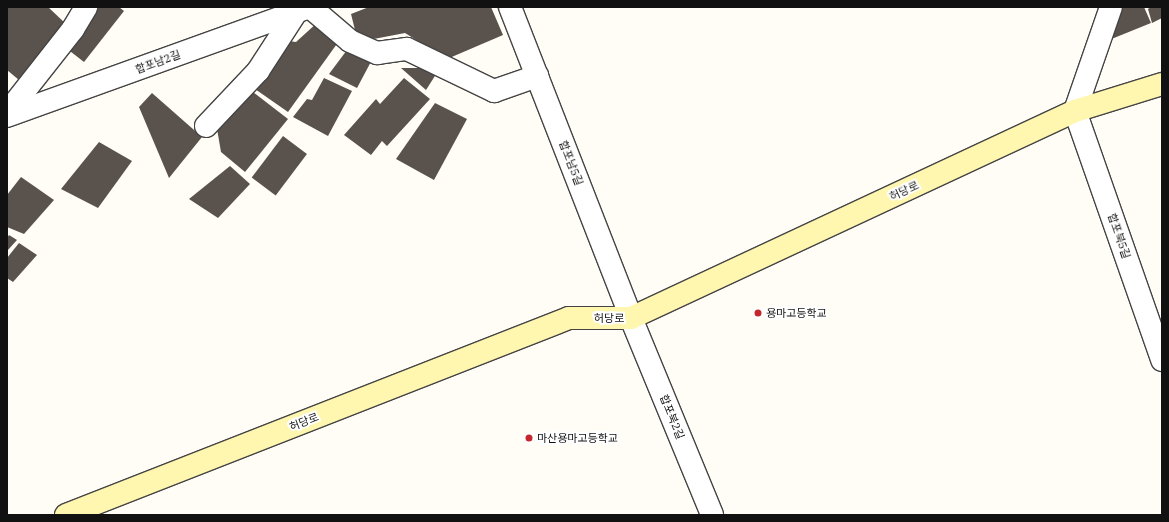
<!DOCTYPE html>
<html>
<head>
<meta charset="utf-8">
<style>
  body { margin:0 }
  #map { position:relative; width:1169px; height:522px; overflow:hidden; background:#fffdf5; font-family:"IBM Plex Serif","Noto Sans KR",serif }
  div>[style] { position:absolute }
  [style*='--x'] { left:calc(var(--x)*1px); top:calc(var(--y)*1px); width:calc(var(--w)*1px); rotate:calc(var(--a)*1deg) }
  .building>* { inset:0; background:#5a524d; transform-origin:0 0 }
  .roads { filter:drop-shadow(1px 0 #444) drop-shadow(-1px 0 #444) drop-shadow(0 1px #444) drop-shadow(0 -1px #444) }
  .pedestrian>* { height:22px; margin:-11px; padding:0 11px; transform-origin:11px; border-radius:11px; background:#fff }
  .minor>* { height:22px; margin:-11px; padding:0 11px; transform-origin:11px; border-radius:11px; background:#fff }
  .secondary>* { height:22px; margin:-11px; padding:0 11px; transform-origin:11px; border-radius:11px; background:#fff6b0 }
  .dots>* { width:11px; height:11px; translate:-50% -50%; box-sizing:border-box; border:2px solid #fff; border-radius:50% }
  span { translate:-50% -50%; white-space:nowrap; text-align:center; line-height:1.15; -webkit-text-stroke:4px #fff; paint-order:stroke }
  .street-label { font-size:11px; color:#111 }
  .poi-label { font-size:11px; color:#111 }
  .left { translate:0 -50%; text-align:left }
  .frame { position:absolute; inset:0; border:8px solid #111; pointer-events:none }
</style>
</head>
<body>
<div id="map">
  <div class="building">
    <div style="clip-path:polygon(7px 7px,48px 7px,66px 24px,19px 80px,7px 70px)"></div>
    <div style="clip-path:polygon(94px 7px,119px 7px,124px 11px,84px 62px,66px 48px)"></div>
    <div style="clip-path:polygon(369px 7px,491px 7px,503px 35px,447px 59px,405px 33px,358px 42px,351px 14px)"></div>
    <div style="clip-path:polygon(1118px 7px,1144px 7px,1151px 23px,1109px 40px)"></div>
    <div style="clip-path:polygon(1151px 7px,1162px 7px,1162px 18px,1152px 23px,1148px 9px)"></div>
    <div style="clip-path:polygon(318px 22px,339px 41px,288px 112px,255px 89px,288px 41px,296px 42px)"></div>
    <div style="clip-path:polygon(347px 50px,374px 56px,357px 88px,329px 74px)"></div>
    <div style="clip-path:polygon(401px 68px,440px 68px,426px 90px)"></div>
    <div style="clip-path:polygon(324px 78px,352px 91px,328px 136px,293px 117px,307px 99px,312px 100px)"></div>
    <div style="clip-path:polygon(404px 78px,430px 99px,387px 146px,382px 141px,371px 155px,344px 135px,376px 99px,380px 104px)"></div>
    <div style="clip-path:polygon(249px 89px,288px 119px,245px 172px,221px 152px,216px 123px)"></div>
    <div style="clip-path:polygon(152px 93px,202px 137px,169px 178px,139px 107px)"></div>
    <div style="clip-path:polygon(435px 103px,467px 119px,434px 180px,396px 159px)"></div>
    <div style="left:283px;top:136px;width:30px;height:52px;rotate:37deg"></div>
    <div style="clip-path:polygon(99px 142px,132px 161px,98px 208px,61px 189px)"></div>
    <div style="clip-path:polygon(230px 166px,250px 184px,218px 218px,189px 199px)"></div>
    <div style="clip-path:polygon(21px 177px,54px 200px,24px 234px,7px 227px,7px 195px)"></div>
    <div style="clip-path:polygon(9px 235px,17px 240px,7px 251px,7px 238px)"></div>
    <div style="clip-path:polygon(19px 243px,37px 255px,13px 282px,7px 278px,7px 258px)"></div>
  </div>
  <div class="roads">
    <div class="pedestrian">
      <div style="--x:310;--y:7;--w:52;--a:40.4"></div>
      <div style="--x:350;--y:41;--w:30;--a:24"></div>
      <div style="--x:377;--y:53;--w:30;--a:-8"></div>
      <div style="--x:407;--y:49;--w:97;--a:25.8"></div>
      <div style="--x:494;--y:91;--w:46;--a:-19.2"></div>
      <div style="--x:206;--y:126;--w:76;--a:-46.6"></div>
      <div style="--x:258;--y:71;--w:72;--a:-57"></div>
    </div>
    <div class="minor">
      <div style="--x:510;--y:7;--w:334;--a:68.7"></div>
      <div style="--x:631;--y:318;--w:213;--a:67.6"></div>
      <div style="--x:1111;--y:7;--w:110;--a:109.1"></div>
      <div style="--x:1075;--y:111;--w:264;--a:70.7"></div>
      <div style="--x:7;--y:113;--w:107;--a:-51.8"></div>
      <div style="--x:73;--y:29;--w:26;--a:-59"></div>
      <div style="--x:7;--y:116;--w:321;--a:-19.8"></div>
    </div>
    <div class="secondary">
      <div style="--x:66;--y:515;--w:540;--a:-21.39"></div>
      <div style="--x:569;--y:318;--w:62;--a:0"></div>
      <div style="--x:631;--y:318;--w:490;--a:-25"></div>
      <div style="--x:1075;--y:111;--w:91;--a:-17.2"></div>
    </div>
  </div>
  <div class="dots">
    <div style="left:758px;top:313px;background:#c4262e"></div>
    <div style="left:529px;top:438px;background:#c4262e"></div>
  </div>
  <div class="street-label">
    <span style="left:158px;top:62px;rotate:-20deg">합포남2길</span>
    <span style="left:571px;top:163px;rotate:69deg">합포남5길</span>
    <span style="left:904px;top:191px;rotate:-25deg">허당로</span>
    <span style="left:1119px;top:236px;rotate:71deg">합포북5길</span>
    <span style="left:609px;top:318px">허당로</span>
    <span style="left:672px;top:417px;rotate:68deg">합포북2길</span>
    <span style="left:304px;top:422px;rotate:-21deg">허당로</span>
  </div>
  <div class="poi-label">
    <span class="left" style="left:766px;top:313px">용마고등학교</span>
    <span class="left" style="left:537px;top:438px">마산용마고등학교</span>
  </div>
  <div class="frame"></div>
</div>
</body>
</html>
